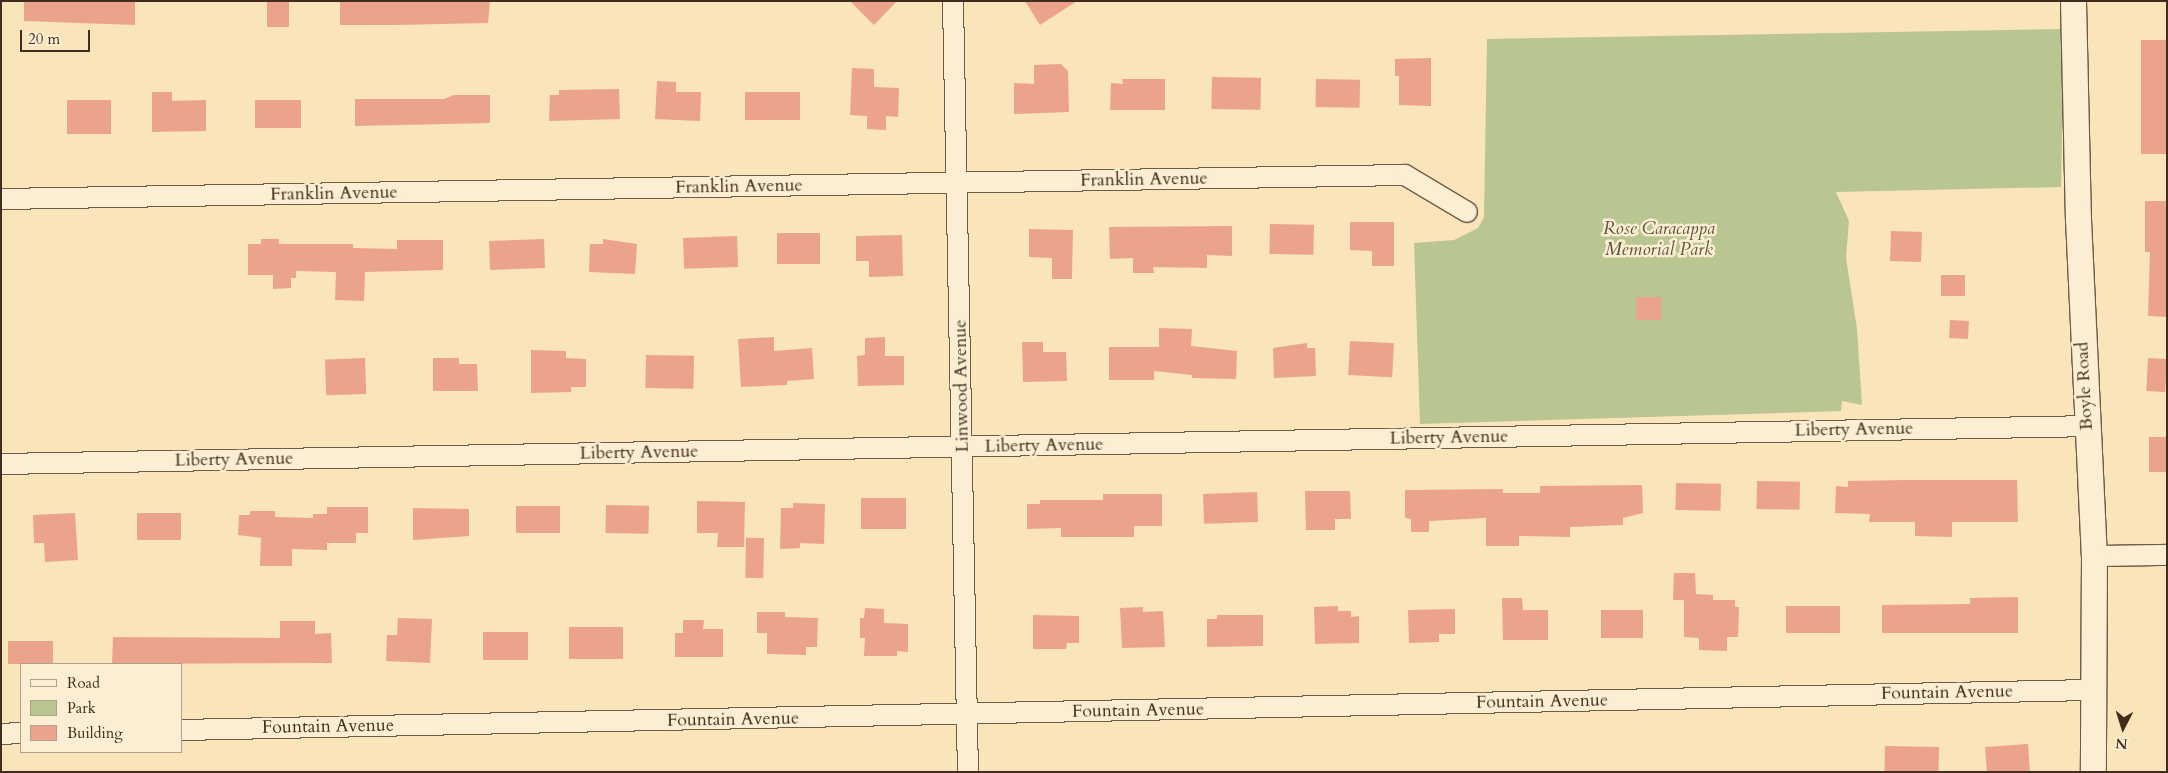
<!DOCTYPE html>
<html>
<head>
<meta charset="utf-8">
<style>
  body { margin:0 }
  #map { position:relative; width:2168px; height:773px; overflow:hidden; background:#f9e5b9; font-family:Cardo,serif }
  div>[style] { position:absolute }
  [style*='--x'] { left:calc(var(--x)*1px); top:calc(var(--y)*1px); width:calc(var(--w)*1px); rotate:calc(var(--a)*1deg) }
  .green>* { inset:0; background:#b9c692 }
  .building>* { inset:0; background:#eba38b; transform-origin:0 0 }
  .roads { filter:drop-shadow(1px 0 #6f5b46) drop-shadow(-1px 0 #6f5b46) drop-shadow(0 1px #6f5b46) drop-shadow(0 -1px #6f5b46) }
  .minor>* { height:20px; margin:-10px; padding:0 10px; transform-origin:10px; border-radius:10px; background:#fbeed2 }
  .tertiary>* { height:25px; margin:-12.5px; padding:0 12.5px; transform-origin:12.5px; border-radius:12.5px; background:#fbeed2 }
  span { translate:-50% -50%; white-space:nowrap; text-align:center; line-height:1.15; -webkit-text-stroke:5px #fbeed2; paint-order:stroke }
  .street-label { font-size:18px; color:#412d20 }
  .park-label { font-size:18px; color:#5f533c; font-style:italic }
  .frame { position:absolute; inset:0; border:2px solid #412d20; pointer-events:none }
  .legend { position:absolute; left:20px; top:663px; width:162px; height:90px; box-sizing:border-box; background:#fbeed2; border:1px solid #b1a18b; margin:0; padding:6px 9px; list-style:none; font-size:15px; color:#412d20 }
  .legend li { display:flex; align-items:center; gap:10px; height:25px }
  .legend b { width:25px; border:1px solid #b1a18b }
  .north { position:absolute; left:2098px; top:703px; width:50px; height:50px; -webkit-text-stroke:4px #fbeed2; paint-order:stroke; rotate:185deg; font-size:14px; font-weight:700; line-height:20px; text-align:center; color:#412d20 }
  .north::after { content:''; display:block; margin:auto; width:18px; height:22px; background:#412d20; clip-path:polygon(50% 0,100% 100%,50% 72%,0 100%) }
  .scale { position:absolute; left:20px; top:30px; width:70px; height:22px; box-sizing:border-box; border:2px solid #412d20; border-top:0; padding-left:6px; font-size:15px; line-height:18px; white-space:nowrap; color:#412d20; -webkit-text-stroke:4px #fbeed2; paint-order:stroke }
</style>
</head>
<body>
<div id="map">
  <div class="green">
    <div style="clip-path:polygon(2064px 29px,2061px 187px,1836px 192px,1849px 221px,1846px 258px,1857px 329px,1862px 405px,1842px 401px,1841px 411px,1420px 424px,1414px 243px,1454px 240px,1478px 228px,1484px 217px,1487px 39px)"></div>
  </div>
  <div class="building">
    <div style="clip-path:polygon(24px 1px,135px 1px,135px 25px,24px 21px)"></div>
    <div style="left:267px;top:1px;width:22px;height:26px"></div>
    <div style="clip-path:polygon(340px 1px,490px 1px,488px 23px,396px 25px,340px 25px)"></div>
    <div style="clip-path:polygon(850px 1px,897px 1px,874px 25px)"></div>
    <div style="clip-path:polygon(1025px 1px,1077px 1px,1040px 25px)"></div>
    <div style="left:2167px;top:40px;width:114px;height:26px;rotate:90deg"></div>
    <div style="clip-path:polygon(1431px 58px,1431px 106px,1399px 105px,1399px 76px,1395px 76px,1395px 59px)"></div>
    <div style="clip-path:polygon(1061px 64px,1068px 71px,1069px 112px,1014px 114px,1014px 83px,1034px 84px,1034px 65px)"></div>
    <div style="clip-path:polygon(852px 68px,874px 69px,874px 87px,899px 88px,898px 117px,886px 116px,886px 130px,867px 129px,867px 116px,850px 115px)"></div>
    <div style="left:1212px;top:77px;width:49px;height:32px;rotate:1deg"></div>
    <div style="clip-path:polygon(1122px 79px,1165px 79px,1165px 110px,1110px 110px,1111px 83px,1123px 84px)"></div>
    <div style="left:1316px;top:79px;width:44px;height:28px;rotate:1deg"></div>
    <div style="clip-path:polygon(657px 81px,676px 82px,676px 92px,701px 92px,700px 121px,655px 119px)"></div>
    <div style="clip-path:polygon(619px 89px,620px 119px,549px 121px,550px 95px,559px 95px,559px 90px)"></div>
    <div style="clip-path:polygon(152px 92px,172px 92px,172px 101px,206px 100px,206px 131px,152px 132px)"></div>
    <div style="left:745px;top:92px;width:55px;height:28px"></div>
    <div style="clip-path:polygon(454px 95px,490px 95px,490px 123px,355px 126px,355px 99px,444px 99px)"></div>
    <div style="left:67px;top:100px;width:44px;height:34px"></div>
    <div style="left:255px;top:100px;width:46px;height:28px"></div>
    <div style="clip-path:polygon(2145px 201px,2167px 201px,2167px 317px,2148px 316px,2150px 252px,2145px 252px)"></div>
    <div style="clip-path:polygon(1350px 222px,1394px 222px,1394px 266px,1372px 266px,1372px 251px,1350px 250px)"></div>
    <div style="left:1270px;top:224px;width:44px;height:30px;rotate:1deg"></div>
    <div style="clip-path:polygon(1232px 226px,1232px 256px,1207px 255px,1207px 268px,1153px 267px,1154px 273px,1133px 273px,1133px 258px,1110px 259px,1109px 227px)"></div>
    <div style="clip-path:polygon(1029px 229px,1073px 230px,1072px 279px,1052px 279px,1052px 258px,1029px 257px)"></div>
    <div style="left:1891px;top:231px;width:31px;height:30px;rotate:2deg"></div>
    <div style="left:777px;top:233px;width:43px;height:31px"></div>
    <div style="clip-path:polygon(902px 235px,903px 276px,869px 277px,869px 261px,856px 261px,856px 236px)"></div>
    <div style="left:737px;top:236px;width:31px;height:54px;rotate:88deg"></div>
    <div style="clip-path:polygon(261px 239px,279px 239px,279px 244px,353px 244px,353px 248px,397px 249px,397px 240px,443px 240px,443px 270px,365px 272px,364px 301px,335px 300px,336px 272px,296px 271px,296px 278px,291px 278px,291px 288px,273px 289px,273px 275px,248px 275px,248px 244px,261px 244px)"></div>
    <div style="left:544px;top:239px;width:29px;height:55px;rotate:88deg"></div>
    <div style="clip-path:polygon(603px 239px,637px 244px,635px 274px,589px 272px,590px 244px,603px 244px)"></div>
    <div style="left:1941px;top:275px;width:24px;height:21px"></div>
    <div style="left:1636px;top:297px;width:25px;height:23px"></div>
    <div style="left:1950px;top:320px;width:19px;height:18px;rotate:3deg"></div>
    <div style="clip-path:polygon(1159px 328px,1192px 329px,1191px 346px,1237px 351px,1236px 379px,1192px 378px,1192px 375px,1154px 371px,1154px 380px,1109px 380px,1109px 347px,1159px 347px)"></div>
    <div style="clip-path:polygon(774px 337px,774px 351px,812px 348px,814px 379px,787px 381px,787px 385px,741px 387px,738px 339px)"></div>
    <div style="clip-path:polygon(885px 337px,885px 356px,904px 356px,904px 385px,858px 386px,857px 356px,865px 355px,865px 338px)"></div>
    <div style="left:1350px;top:341px;width:44px;height:34px;rotate:3deg"></div>
    <div style="clip-path:polygon(1022px 342px,1043px 342px,1043px 352px,1066px 352px,1067px 381px,1023px 382px)"></div>
    <div style="clip-path:polygon(1307px 343px,1307px 348px,1315px 348px,1316px 376px,1274px 378px,1273px 348px)"></div>
    <div style="clip-path:polygon(531px 350px,566px 351px,566px 358px,586px 359px,586px 387px,571px 387px,571px 392px,531px 393px)"></div>
    <div style="left:646px;top:355px;width:48px;height:33px;rotate:1deg"></div>
    <div style="left:365px;top:358px;width:36px;height:40px;rotate:88deg"></div>
    <div style="clip-path:polygon(433px 358px,459px 358px,459px 364px,477px 364px,478px 391px,433px 391px)"></div>
    <div style="left:2148px;top:358px;width:19px;height:33px;rotate:3deg"></div>
    <div style="left:2149px;top:437px;width:18px;height:35px"></div>
    <div style="clip-path:polygon(1906px 480px,2017px 480px,2018px 522px,1952px 522px,1952px 537px,1915px 536px,1915px 522px,1869px 522px,1870px 514px,1835px 513px,1836px 486px,1848px 487px,1848px 481px)"></div>
    <div style="left:1757px;top:481px;width:43px;height:28px;rotate:1deg"></div>
    <div style="left:1676px;top:483px;width:45px;height:27px;rotate:1deg"></div>
    <div style="clip-path:polygon(1642px 485px,1643px 513px,1623px 518px,1623px 525px,1570px 527px,1570px 537px,1519px 536px,1519px 546px,1486px 546px,1486px 518px,1429px 521px,1429px 532px,1411px 532px,1411px 519px,1405px 518px,1405px 490px,1503px 489px,1503px 493px,1540px 493px,1540px 486px)"></div>
    <div style="clip-path:polygon(1305px 491px,1350px 491px,1351px 519px,1335px 519px,1335px 530px,1306px 530px)"></div>
    <div style="left:1257px;top:492px;width:30px;height:54px;rotate:88deg"></div>
    <div style="clip-path:polygon(1103px 494px,1162px 494px,1162px 526px,1134px 526px,1134px 537px,1061px 537px,1061px 528px,1027px 529px,1027px 504px,1040px 504px,1040px 500px,1103px 500px)"></div>
    <div style="left:906px;top:498px;width:31px;height:45px;rotate:90deg"></div>
    <div style="clip-path:polygon(697px 501px,745px 502px,744px 547px,717px 547px,718px 533px,697px 533px)"></div>
    <div style="clip-path:polygon(793px 503px,825px 504px,824px 544px,800px 543px,800px 548px,780px 549px,781px 508px,793px 508px)"></div>
    <div style="left:606px;top:505px;width:43px;height:28px;rotate:1deg"></div>
    <div style="left:560px;top:506px;width:27px;height:44px;rotate:90deg"></div>
    <div style="clip-path:polygon(327px 507px,368px 507px,368px 533px,356px 533px,356px 543px,327px 543px,327px 550px,292px 549px,292px 566px,260px 566px,261px 538px,238px 535px,239px 515px,250px 515px,250px 511px,275px 511px,275px 517px,313px 518px,313px 514px,327px 514px)"></div>
    <div style="clip-path:polygon(413px 508px,469px 509px,469px 536px,413px 540px)"></div>
    <div style="clip-path:polygon(75px 513px,78px 560px,45px 562px,44px 543px,34px 543px,33px 515px)"></div>
    <div style="left:181px;top:513px;width:27px;height:44px;rotate:90deg"></div>
    <div style="left:764px;top:538px;width:40px;height:18px;rotate:91deg"></div>
    <div style="clip-path:polygon(1674px 573px,1695px 573px,1696px 594px,1713px 595px,1713px 600px,1735px 600px,1735px 607px,1739px 607px,1738px 637px,1727px 637px,1727px 651px,1699px 650px,1699px 638px,1684px 637px,1684px 600px,1673px 600px)"></div>
    <div style="clip-path:polygon(2018px 597px,2018px 633px,1882px 633px,1882px 605px,1970px 604px,1970px 598px)"></div>
    <div style="clip-path:polygon(1502px 598px,1522px 598px,1523px 610px,1548px 610px,1548px 640px,1503px 640px)"></div>
    <div style="clip-path:polygon(1338px 606px,1338px 611px,1351px 611px,1351px 617px,1359px 616px,1359px 643px,1315px 644px,1314px 607px)"></div>
    <div style="left:1786px;top:606px;width:54px;height:27px"></div>
    <div style="clip-path:polygon(1143px 607px,1143px 612px,1163px 611px,1165px 647px,1122px 648px,1120px 608px)"></div>
    <div style="clip-path:polygon(865px 608px,884px 609px,884px 623px,908px 624px,908px 652px,897px 651px,897px 656px,864px 656px,865px 638px,860px 638px,860px 618px,864px 618px)"></div>
    <div style="clip-path:polygon(1455px 609px,1455px 634px,1439px 634px,1439px 642px,1409px 643px,1408px 610px)"></div>
    <div style="left:1601px;top:610px;width:42px;height:28px"></div>
    <div style="clip-path:polygon(757px 612px,785px 612px,785px 617px,818px 618px,817px 647px,806px 647px,806px 655px,767px 654px,767px 633px,757px 633px)"></div>
    <div style="clip-path:polygon(1033px 615px,1079px 616px,1079px 643px,1067px 643px,1066px 649px,1033px 649px)"></div>
    <div style="clip-path:polygon(1217px 615px,1263px 615px,1263px 646px,1207px 647px,1207px 619px,1217px 619px)"></div>
    <div style="clip-path:polygon(398px 618px,432px 619px,430px 663px,386px 661px,387px 635px,397px 635px)"></div>
    <div style="clip-path:polygon(683px 620px,704px 620px,703px 629px,723px 629px,723px 657px,675px 657px,675px 633px,683px 633px)"></div>
    <div style="clip-path:polygon(280px 621px,315px 621px,315px 634px,331px 633px,332px 663px,112px 664px,113px 637px,280px 638px)"></div>
    <div style="left:569px;top:627px;width:54px;height:32px"></div>
    <div style="left:483px;top:632px;width:45px;height:28px"></div>
    <div style="left:8px;top:641px;width:45px;height:23px"></div>
    <div style="left:2028px;top:744px;width:28px;height:43px;rotate:86deg"></div>
    <div style="left:1885px;top:746px;width:54px;height:26px;rotate:1deg"></div>
  </div>
  <div class="roads">
    <div class="minor">
      <div style="--x:953;--y:1;--w:771;--a:88.89"></div>
      <div style="--x:1;--y:199;--w:1404;--a:-0.98"></div>
      <div style="--x:1405;--y:175;--w:72;--a:30.8"></div>
      <div style="--x:1;--y:464;--w:2086;--a:-1.04"></div>
      <div style="--x:2094;--y:556;--w:73;--a:-0.8"></div>
      <div style="--x:181;--y:730;--w:1913;--a:-1.2"></div>
      <div style="--x:1;--y:734;--w:20;--a:-3"></div>
    </div>
    <div class="tertiary">
      <div style="--x:2073;--y:1;--w:218;--a:88.7"></div>
      <div style="--x:2078;--y:219;--w:337;--a:87.3"></div>
      <div style="--x:2094;--y:556;--w:216;--a:90.3"></div>
    </div>
  </div>
  <div class="street-label">
    <span style="left:1144px;top:180px;rotate:-1deg">Franklin Avenue</span>
    <span style="left:739px;top:187px;rotate:-1deg">Franklin Avenue</span>
    <span style="left:334px;top:194px;rotate:-1deg">Franklin Avenue</span>
    <span style="left:962px;top:386px;rotate:-91deg">Linwood Avenue</span>
    <span style="left:2085px;top:386px;rotate:-93deg">Boyle Road</span>
    <span style="left:1854px;top:430px;rotate:-1deg">Liberty Avenue</span>
    <span style="left:1449px;top:438px;rotate:-1deg">Liberty Avenue</span>
    <span style="left:1044px;top:446px;rotate:-1deg">Liberty Avenue</span>
    <span style="left:639px;top:453px;rotate:-1deg">Liberty Avenue</span>
    <span style="left:234px;top:460px;rotate:-1deg">Liberty Avenue</span>
    <span style="left:1947px;top:693px;rotate:-1deg">Fountain Avenue</span>
    <span style="left:1542px;top:702px;rotate:-1deg">Fountain Avenue</span>
    <span style="left:1138px;top:711px;rotate:-1deg">Fountain Avenue</span>
    <span style="left:733px;top:720px;rotate:-1deg">Fountain Avenue</span>
    <span style="left:328px;top:727px;rotate:-1deg">Fountain Avenue</span>
  </div>
  <div class="park-label">
    <span style="left:1659px;top:240px">Rose Caracappa<br>Memorial Park</span>
  </div>
  <div class="frame"></div>
  <ul class="legend">
  <li><b style="height:6px;background:#fbeed2"></b>Road</li>
  <li><b style="height:14px;background:#b9c692"></b>Park</li>
  <li><b style="height:14px;background:#eba38b"></b>Building</li>
  </ul>
  <div class="north">N</div>
  <div class="scale">20 m</div>
</div>
</body>
</html>
